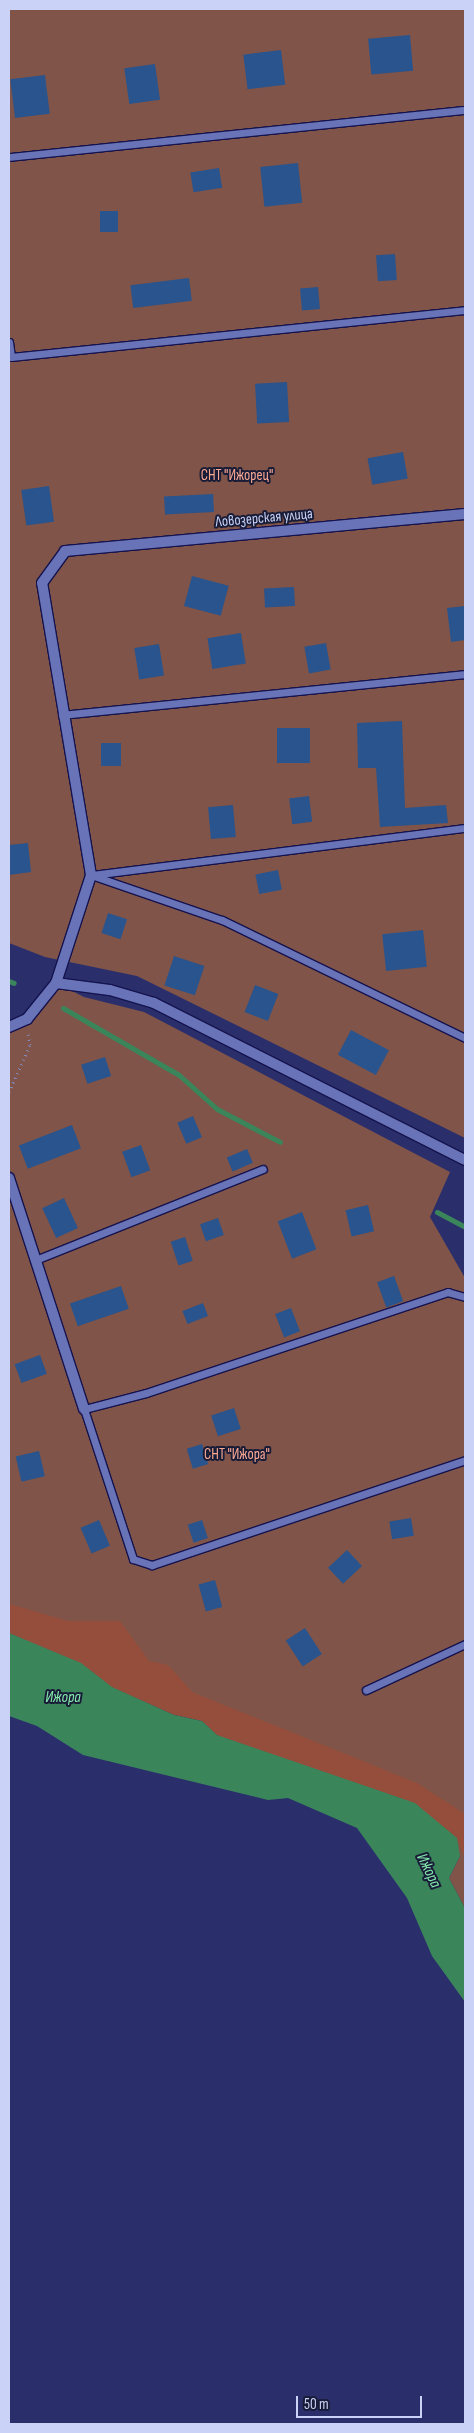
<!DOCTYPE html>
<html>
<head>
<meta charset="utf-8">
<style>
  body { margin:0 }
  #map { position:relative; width:474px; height:2433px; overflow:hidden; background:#2a2f6c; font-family:"Sofia Sans Condensed",sans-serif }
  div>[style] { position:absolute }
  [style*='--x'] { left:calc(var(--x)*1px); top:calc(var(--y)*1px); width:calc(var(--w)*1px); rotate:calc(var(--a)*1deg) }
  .green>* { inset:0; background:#805448 }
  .forest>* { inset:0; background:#954e3b }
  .water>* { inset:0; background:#3b855b }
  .stream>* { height:5px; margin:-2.5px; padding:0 2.5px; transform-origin:2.5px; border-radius:2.5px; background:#3b855b }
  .building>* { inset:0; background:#29548d; transform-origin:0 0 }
  .path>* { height:3px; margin-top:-1.5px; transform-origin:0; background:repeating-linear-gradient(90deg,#8087b7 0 1px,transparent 0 5px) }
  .roads { filter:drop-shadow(1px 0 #15134e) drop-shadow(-1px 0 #15134e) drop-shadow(0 1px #15134e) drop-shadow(0 -1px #15134e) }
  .lane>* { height:7px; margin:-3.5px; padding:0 3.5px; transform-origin:3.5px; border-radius:3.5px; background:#6974b8 }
  .street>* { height:10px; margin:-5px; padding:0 5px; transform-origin:5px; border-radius:5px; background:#6974b8 }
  span { translate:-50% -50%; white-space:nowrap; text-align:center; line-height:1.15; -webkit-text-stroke:4px #181c37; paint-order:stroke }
  .park-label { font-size:15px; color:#fca993 }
  .street-label { font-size:15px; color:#cad2f7 }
  .water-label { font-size:16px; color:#84eaad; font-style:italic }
  .frame { position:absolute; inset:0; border:10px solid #cad2f7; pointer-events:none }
  .scale { position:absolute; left:296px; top:2396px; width:126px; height:22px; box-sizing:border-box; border:2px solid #cad2f7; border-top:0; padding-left:6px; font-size:15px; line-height:18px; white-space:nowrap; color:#cad2f7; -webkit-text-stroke:4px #181c37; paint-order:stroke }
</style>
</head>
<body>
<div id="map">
  <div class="green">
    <div style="clip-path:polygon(9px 9px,465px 9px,465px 1138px,137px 976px,45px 957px,9px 943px)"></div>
    <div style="clip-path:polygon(56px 983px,84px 997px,144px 1012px,450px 1172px,430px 1217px,465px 1278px,465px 1908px,449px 1878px,460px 1856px,217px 1735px,202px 1721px,9px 1633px,9px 1027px,27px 1019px)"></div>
  </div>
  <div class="forest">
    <div style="clip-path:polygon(9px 1604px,68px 1621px,120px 1621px,149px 1661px,168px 1665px,192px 1692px,417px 1783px,465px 1814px,465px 1859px,457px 1838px,415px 1803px,217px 1735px,202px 1721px,174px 1715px,111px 1687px,81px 1663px,9px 1633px)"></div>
  </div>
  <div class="water">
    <div style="clip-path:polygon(9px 1633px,81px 1663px,112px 1687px,174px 1715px,202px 1721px,217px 1735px,415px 1803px,457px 1838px,460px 1856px,449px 1878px,465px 1908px,465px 2002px,432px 1956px,407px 1898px,357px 1828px,288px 1798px,268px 1800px,83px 1755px,37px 1726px,9px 1716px)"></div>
  </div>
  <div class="stream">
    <div style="--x:9;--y:981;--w:5;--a:22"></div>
    <div style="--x:63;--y:1008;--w:134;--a:30"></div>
    <div style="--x:179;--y:1075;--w:51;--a:41.8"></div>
    <div style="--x:217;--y:1109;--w:71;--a:27.6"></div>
    <div style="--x:437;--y:1212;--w:32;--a:28"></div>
  </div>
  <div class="building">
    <div style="left:410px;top:35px;width:36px;height:42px;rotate:85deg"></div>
    <div style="left:281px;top:50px;width:35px;height:38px;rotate:83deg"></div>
    <div style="left:155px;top:64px;width:36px;height:31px;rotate:82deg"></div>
    <div style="left:45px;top:75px;width:39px;height:35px;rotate:83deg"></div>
    <div style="left:298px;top:163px;width:40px;height:38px;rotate:84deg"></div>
    <div style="left:219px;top:168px;width:20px;height:29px;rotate:81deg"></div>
    <div style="left:100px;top:211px;width:18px;height:21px"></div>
    <div style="left:395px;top:254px;width:26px;height:19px;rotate:86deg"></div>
    <div style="left:189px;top:278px;width:23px;height:59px;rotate:83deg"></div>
    <div style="left:318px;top:287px;width:22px;height:18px;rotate:85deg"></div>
    <div style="left:287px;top:382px;width:40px;height:32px;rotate:87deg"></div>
    <div style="left:403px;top:452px;width:27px;height:36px;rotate:80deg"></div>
    <div style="left:49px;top:486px;width:36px;height:28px;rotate:82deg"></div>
    <div style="left:213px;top:494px;width:18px;height:49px;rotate:87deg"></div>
    <div style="left:192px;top:576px;width:38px;height:31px;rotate:15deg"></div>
    <div style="left:294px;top:587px;width:19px;height:30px;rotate:87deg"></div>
    <div style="clip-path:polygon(465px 606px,465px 640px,451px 642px,447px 608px)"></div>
    <div style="left:241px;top:633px;width:31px;height:34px;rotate:81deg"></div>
    <div style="left:326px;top:643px;width:27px;height:22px;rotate:80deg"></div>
    <div style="left:159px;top:644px;width:32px;height:25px;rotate:81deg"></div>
    <div style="clip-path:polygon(402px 721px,405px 808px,446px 805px,448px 823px,380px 827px,376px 768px,358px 768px,357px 723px)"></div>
    <div style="left:277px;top:728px;width:33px;height:35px"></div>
    <div style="left:101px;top:743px;width:20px;height:23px"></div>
    <div style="left:309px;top:796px;width:26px;height:20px;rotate:83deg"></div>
    <div style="left:233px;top:805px;width:32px;height:25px;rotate:85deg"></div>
    <div style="clip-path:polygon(28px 843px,31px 872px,9px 875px,9px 845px)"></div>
    <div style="left:278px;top:870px;width:20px;height:23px;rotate:79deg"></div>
    <div style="left:108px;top:913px;width:20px;height:21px;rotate:18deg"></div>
    <div style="left:423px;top:930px;width:37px;height:41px;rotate:84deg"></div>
    <div style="left:174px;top:956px;width:32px;height:31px;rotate:18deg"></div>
    <div style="left:255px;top:985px;width:25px;height:29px;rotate:21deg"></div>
    <div style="left:351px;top:1030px;width:43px;height:28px;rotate:28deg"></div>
    <div style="left:105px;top:1057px;width:20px;height:25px;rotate:72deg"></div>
    <div style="left:193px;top:1116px;width:23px;height:17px;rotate:67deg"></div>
    <div style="left:72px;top:1125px;width:25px;height:57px;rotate:69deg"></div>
    <div style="left:141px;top:1145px;width:27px;height:20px;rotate:70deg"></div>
    <div style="left:247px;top:1149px;width:15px;height:22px;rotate:67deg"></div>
    <div style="left:64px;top:1198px;width:33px;height:24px;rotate:65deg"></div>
    <div style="left:368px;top:1205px;width:27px;height:23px;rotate:77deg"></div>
    <div style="left:302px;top:1212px;width:40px;height:26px;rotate:69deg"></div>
    <div style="left:218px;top:1218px;width:18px;height:19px;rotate:71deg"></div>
    <div style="left:185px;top:1237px;width:25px;height:15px;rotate:72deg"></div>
    <div style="left:394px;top:1276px;width:27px;height:18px;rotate:70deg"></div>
    <div style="left:121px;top:1286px;width:24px;height:54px;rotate:71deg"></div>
    <div style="left:203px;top:1303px;width:14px;height:22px;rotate:69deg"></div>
    <div style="left:291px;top:1308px;width:25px;height:17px;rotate:69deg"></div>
    <div style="left:40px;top:1355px;width:20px;height:27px;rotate:70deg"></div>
    <div style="left:234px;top:1408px;width:22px;height:24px;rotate:72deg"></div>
    <div style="left:202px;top:1444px;width:21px;height:16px;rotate:73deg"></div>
    <div style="left:39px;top:1451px;width:26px;height:24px;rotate:77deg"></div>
    <div style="left:411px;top:1518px;width:18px;height:22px;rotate:81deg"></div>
    <div style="left:99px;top:1520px;width:28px;height:20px;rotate:67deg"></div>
    <div style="left:202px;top:1520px;width:19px;height:15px;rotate:72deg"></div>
    <div style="left:347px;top:1550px;width:22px;height:26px;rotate:47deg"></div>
    <div style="left:215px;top:1580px;width:28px;height:17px;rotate:75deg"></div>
    <div style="left:305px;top:1628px;width:31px;height:23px;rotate:57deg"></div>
  </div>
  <div class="path">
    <div style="--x:9;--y:1092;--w:51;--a:-65.9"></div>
    <div style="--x:30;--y:1045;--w:12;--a:-99"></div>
  </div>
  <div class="roads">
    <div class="lane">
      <div style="--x:9;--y:157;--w:458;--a:-5.9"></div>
      <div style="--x:9;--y:342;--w:15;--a:82"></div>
      <div style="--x:11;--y:357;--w:456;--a:-5.9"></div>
      <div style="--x:62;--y:715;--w:405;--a:-5.8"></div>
      <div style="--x:91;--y:875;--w:139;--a:19"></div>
      <div style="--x:222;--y:920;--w:270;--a:25.9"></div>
      <div style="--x:92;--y:875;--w:376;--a:-7.2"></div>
      <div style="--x:38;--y:1259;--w:242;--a:-21.8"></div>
      <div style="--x:465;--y:1297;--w:18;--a:-164"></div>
      <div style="--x:448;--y:1292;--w:318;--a:161.5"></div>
      <div style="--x:146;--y:1393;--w:64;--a:165.5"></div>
      <div style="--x:84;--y:1409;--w:158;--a:71.9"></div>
      <div style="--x:133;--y:1559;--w:20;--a:18"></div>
      <div style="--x:152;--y:1565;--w:330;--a:-18.5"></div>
      <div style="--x:366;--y:1690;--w:109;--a:-24.9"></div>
    </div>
    <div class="street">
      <div style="--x:56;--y:983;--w:54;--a:7.4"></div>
      <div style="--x:110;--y:990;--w:46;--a:16.5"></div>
      <div style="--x:154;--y:1003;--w:348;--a:26.8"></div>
      <div style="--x:9;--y:1027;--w:20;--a:-24"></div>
      <div style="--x:27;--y:1019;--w:46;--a:-51.1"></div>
      <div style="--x:56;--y:983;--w:114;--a:-72"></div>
      <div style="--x:91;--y:875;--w:296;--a:-99.5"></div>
      <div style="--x:42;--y:583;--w:39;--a:-54"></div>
      <div style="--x:65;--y:551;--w:402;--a:-5.3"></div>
      <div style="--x:9;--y:1178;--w:243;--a:72"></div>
    </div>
  </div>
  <div class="park-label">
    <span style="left:237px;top:476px">СНТ "Ижорец"</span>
    <span style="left:237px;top:1455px">СНТ "Ижора"</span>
  </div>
  <div class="street-label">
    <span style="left:264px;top:518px;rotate:-5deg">Ловозерская улица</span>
  </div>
  <div class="water-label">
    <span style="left:63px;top:1698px">Ижора</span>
    <span style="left:428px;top:1871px;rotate:64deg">Ижора</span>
  </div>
  <div class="frame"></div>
  <div class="scale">50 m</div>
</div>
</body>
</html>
